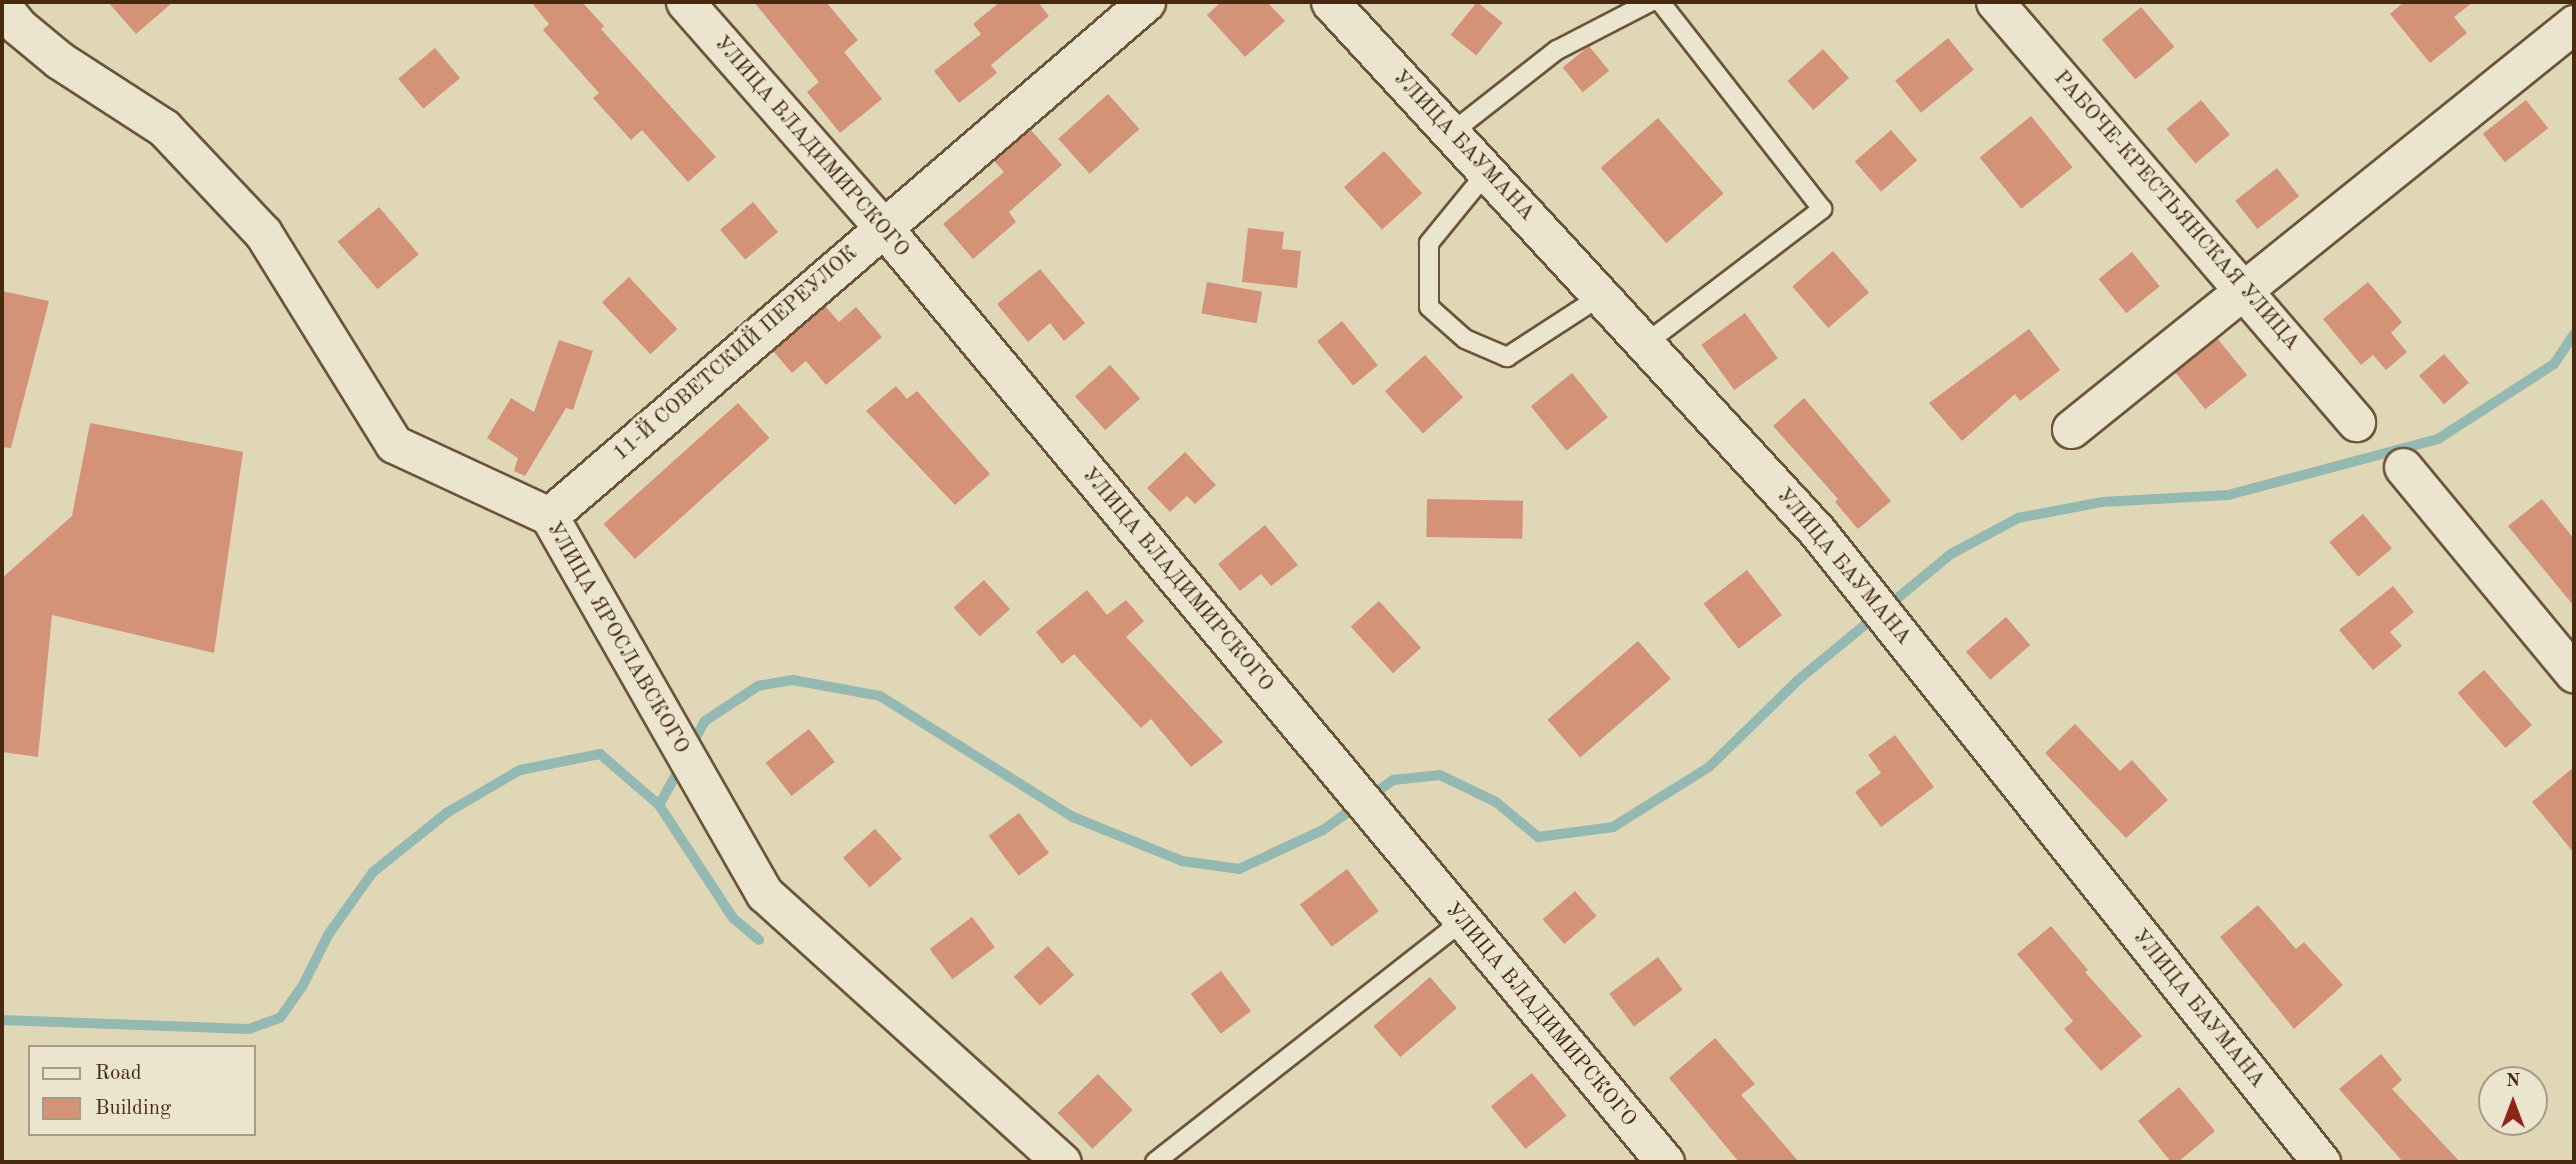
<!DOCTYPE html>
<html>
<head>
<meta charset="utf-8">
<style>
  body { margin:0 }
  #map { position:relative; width:2576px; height:1164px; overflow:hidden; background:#e0d7b7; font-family:"Old Standard TT",serif }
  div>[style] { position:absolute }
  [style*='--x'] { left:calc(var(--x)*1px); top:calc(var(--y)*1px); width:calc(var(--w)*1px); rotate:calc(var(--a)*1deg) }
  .stream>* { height:10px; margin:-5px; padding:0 5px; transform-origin:5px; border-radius:5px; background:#94b9b2 }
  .building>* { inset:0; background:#d49379; transform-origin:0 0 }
  .roads { filter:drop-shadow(2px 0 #6c5439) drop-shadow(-2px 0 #6c5439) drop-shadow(0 2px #6c5439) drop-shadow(0 -2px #6c5439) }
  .service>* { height:18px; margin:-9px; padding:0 9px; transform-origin:9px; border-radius:9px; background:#ebe5d0 }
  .minor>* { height:37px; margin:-18.5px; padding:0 18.5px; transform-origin:18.5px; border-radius:18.5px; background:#ebe5d0 }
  span { translate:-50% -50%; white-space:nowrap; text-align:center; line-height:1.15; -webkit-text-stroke:7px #ebe5d0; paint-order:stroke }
  .street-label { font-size:21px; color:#46290f }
  .frame { position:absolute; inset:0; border:4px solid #46290f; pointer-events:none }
  .legend { position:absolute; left:28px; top:1045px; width:228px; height:91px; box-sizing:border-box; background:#ebe5d0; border:2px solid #a99a83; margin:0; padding:9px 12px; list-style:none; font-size:21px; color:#46290f }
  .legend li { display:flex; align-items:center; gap:14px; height:35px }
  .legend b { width:35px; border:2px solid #a99a83 }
  .north { position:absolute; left:2478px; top:1066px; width:70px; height:70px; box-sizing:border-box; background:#ebe5d0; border:2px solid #a99a83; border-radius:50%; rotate:0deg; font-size:19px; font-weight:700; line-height:28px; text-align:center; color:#46290f }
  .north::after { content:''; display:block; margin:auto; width:24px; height:32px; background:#8f2418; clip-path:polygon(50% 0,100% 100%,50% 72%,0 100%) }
</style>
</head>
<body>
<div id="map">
  <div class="stream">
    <div style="--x:691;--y:746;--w:29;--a:-61"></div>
    <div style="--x:705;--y:721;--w:64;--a:-33.4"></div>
    <div style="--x:758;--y:686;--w:36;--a:-10"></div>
    <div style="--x:793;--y:680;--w:88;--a:10.4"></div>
    <div style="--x:880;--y:696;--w:228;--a:32.1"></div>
    <div style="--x:1073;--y:817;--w:118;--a:22"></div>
    <div style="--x:1182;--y:861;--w:58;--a:8"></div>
    <div style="--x:1239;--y:869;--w:93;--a:-24.9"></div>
    <div style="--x:1323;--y:830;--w:86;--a:-35.5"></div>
    <div style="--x:1393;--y:780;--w:47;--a:-6.1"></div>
    <div style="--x:1440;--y:775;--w:62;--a:25.7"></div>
    <div style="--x:1496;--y:802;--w:55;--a:39.8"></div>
    <div style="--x:1538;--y:837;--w:76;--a:-7.6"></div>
    <div style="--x:1613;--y:827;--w:113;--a:-32"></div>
    <div style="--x:1709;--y:767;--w:124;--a:-44.3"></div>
    <div style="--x:1798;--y:680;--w:198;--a:-39.5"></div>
    <div style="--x:1951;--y:554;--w:76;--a:-28.2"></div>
    <div style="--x:2018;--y:518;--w:86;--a:-10.8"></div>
    <div style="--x:2102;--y:502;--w:126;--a:-3.2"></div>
    <div style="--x:2228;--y:495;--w:217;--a:-14.9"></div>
    <div style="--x:2438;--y:439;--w:138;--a:-32.9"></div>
    <div style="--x:2554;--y:364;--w:36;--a:-56"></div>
    <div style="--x:659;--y:805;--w:45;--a:-60.6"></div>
    <div style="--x:2;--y:1020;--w:247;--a:2.1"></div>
    <div style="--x:249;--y:1029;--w:33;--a:-20"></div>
    <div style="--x:280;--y:1018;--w:38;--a:-55"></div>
    <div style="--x:302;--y:987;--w:58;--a:-63.4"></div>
    <div style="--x:328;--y:935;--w:77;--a:-54.5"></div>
    <div style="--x:373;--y:872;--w:96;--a:-38.7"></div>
    <div style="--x:448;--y:812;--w:83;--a:-30.3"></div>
    <div style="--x:520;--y:770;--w:82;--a:-11.3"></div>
    <div style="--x:600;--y:754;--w:78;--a:40.8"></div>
    <div style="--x:659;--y:805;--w:135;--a:56.8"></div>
    <div style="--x:733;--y:918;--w:34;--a:40"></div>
  </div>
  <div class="building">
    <div style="clip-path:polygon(108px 2px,173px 2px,136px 34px)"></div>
    <div style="clip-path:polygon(531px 2px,582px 2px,604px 26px,601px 29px,716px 157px,688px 182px,642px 130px,631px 140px,593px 98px,599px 93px,543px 30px,549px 24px)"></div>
    <div style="clip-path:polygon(754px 2px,826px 2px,858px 40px,844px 52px,882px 99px,840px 133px,807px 92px,819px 82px)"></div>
    <div style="clip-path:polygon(1000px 2px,1038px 2px,1049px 16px,991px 65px,997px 73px,959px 103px,934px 71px,981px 34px,973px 24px)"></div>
    <div style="clip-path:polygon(1221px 2px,1267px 2px,1285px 21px,1245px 57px,1207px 15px)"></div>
    <div style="left:1477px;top:2px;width:33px;height:42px;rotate:39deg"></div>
    <div style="clip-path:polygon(2404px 2px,2473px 2px,2454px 17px,2467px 33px,2430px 63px,2390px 14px)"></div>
    <div style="left:2141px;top:7px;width:52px;height:51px;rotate:50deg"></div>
    <div style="left:1948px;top:38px;width:41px;height:68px;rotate:51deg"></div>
    <div style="left:1589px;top:46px;width:32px;height:34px;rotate:51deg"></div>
    <div style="left:435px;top:48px;width:39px;height:48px;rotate:50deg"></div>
    <div style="left:1823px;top:49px;width:39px;height:48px;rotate:48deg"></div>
    <div style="left:1108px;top:94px;width:47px;height:67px;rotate:48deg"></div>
    <div style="left:2201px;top:100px;width:45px;height:45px;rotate:50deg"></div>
    <div style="left:2526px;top:100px;width:36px;height:55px;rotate:52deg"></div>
    <div style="left:2031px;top:116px;width:66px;height:66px;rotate:51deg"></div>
    <div style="left:1658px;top:118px;width:100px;height:76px;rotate:49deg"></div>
    <div style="clip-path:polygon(1030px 129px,1062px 165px,1009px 212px,1016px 222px,973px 259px,943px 224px,1004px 172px,994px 161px)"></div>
    <div style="left:1891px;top:130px;width:40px;height:48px;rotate:49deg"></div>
    <div style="left:1384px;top:151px;width:57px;height:54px;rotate:48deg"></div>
    <div style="left:2277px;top:168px;width:36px;height:53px;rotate:52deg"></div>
    <div style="left:753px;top:202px;width:39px;height:43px;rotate:50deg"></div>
    <div style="left:379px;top:207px;width:62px;height:54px;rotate:50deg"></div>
    <div style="clip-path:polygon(1248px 228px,1284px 232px,1282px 249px,1301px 251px,1297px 288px,1242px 282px)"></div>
    <div style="left:1833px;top:251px;width:55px;height:54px;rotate:49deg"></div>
    <div style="left:2132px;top:252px;width:44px;height:43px;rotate:51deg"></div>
    <div style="clip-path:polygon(1040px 269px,1085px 323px,1064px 341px,1050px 323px,1028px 342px,997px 304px)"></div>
    <div style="left:629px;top:277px;width:71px;height:37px;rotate:47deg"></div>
    <div style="left:1207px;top:282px;width:56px;height:32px;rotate:10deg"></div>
    <div style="clip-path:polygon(2368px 282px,2402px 322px,2391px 333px,2407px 352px,2386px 370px,2373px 355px,2361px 365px,2323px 319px)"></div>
    <div style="clip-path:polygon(2px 291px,49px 301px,11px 448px,2px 447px)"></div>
    <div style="clip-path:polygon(825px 306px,839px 322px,856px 307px,882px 337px,826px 385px,806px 361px,792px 373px,773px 351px)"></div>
    <div style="left:1745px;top:313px;width:56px;height:54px;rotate:54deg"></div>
    <div style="left:1342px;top:321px;width:57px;height:32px;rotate:51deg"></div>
    <div style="clip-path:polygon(2029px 329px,2060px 370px,2020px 401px,2015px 394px,1962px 441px,1929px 403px)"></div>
    <div style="left:2217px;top:338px;width:48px;height:54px;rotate:51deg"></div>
    <div style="clip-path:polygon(559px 340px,593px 351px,573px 410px,566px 408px,525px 476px,514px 471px,518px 458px,487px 438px,511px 398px,534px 412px)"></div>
    <div style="left:2444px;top:354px;width:38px;height:33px;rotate:49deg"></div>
    <div style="left:1425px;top:355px;width:57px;height:54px;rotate:48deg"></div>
    <div style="left:1110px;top:365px;width:45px;height:47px;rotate:48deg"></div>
    <div style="left:1572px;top:373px;width:57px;height:53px;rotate:51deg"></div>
    <div style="clip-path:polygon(896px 386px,907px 399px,917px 391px,990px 474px,955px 505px,866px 411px)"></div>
    <div style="clip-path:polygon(1804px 398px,1891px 501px,1858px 529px,1835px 502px,1838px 499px,1773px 426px)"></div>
    <div style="left:738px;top:403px;width:47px;height:181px;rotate:48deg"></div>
    <div style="clip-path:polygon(90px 423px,243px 452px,214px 653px,52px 615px,38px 757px,2px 752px,2px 578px,72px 516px)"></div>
    <div style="clip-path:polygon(1185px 452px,1216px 485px,1195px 504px,1187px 496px,1170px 512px,1147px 488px)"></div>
    <div style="left:1427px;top:499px;width:96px;height:38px;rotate:1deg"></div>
    <div style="clip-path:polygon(2542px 499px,2574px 539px,2574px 606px,2508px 526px)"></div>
    <div style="left:2363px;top:514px;width:45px;height:44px;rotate:50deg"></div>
    <div style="clip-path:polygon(1265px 525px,1298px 565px,1271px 586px,1261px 574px,1240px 591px,1218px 564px)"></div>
    <div style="left:1747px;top:570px;width:57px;height:55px;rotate:52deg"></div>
    <div style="left:984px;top:580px;width:39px;height:41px;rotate:48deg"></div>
    <div style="clip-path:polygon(2393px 586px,2414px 612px,2390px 632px,2402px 646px,2373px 670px,2339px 630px)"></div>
    <div style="clip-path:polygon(1087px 590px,1107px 615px,1126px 600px,1144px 621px,1126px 637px,1223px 742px,1191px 767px,1151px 719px,1141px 728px,1074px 654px,1062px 664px,1036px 632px)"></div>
    <div style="left:1379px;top:601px;width:63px;height:38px;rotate:48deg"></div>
    <div style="left:2006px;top:617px;width:37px;height:53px;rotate:49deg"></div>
    <div style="left:1638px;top:641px;width:50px;height:120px;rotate:49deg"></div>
    <div style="left:2484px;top:670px;width:73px;height:35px;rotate:49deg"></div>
    <div style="clip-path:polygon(2075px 724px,2120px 771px,2132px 760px,2168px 800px,2126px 838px,2045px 753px)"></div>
    <div style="left:809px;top:729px;width:42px;height:55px;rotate:52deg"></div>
    <div style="clip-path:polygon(1895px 735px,1934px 787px,1881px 827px,1855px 792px,1881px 773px,1868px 755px)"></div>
    <div style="clip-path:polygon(2574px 767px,2574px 853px,2532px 802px)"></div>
    <div style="left:1019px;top:813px;width:50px;height:38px;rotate:53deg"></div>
    <div style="left:875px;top:829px;width:40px;height:43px;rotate:48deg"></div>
    <div style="left:1347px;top:869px;width:53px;height:59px;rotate:53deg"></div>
    <div style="left:1575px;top:891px;width:33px;height:43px;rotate:49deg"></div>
    <div style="clip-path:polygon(2258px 905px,2296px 949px,2304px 942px,2343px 985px,2294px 1029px,2220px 937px)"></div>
    <div style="left:972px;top:917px;width:38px;height:53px;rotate:53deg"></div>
    <div style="clip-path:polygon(2051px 926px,2088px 970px,2085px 972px,2142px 1036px,2101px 1071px,2064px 1029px,2073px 1021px,2017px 954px)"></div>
    <div style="left:1048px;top:946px;width:39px;height:46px;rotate:48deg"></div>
    <div style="left:1658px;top:957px;width:41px;height:61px;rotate:53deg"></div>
    <div style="left:1221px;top:971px;width:50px;height:38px;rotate:53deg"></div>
    <div style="left:1430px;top:977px;width:41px;height:75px;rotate:49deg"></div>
    <div style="clip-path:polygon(1715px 1038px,1755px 1084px,1741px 1095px,1799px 1162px,1739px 1162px,1669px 1078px)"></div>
    <div style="clip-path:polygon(2381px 1054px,2402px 1080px,2392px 1089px,2460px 1162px,2403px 1162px,2339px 1089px)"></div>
    <div style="left:1532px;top:1073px;width:55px;height:53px;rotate:51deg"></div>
    <div style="left:1098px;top:1074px;width:50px;height:56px;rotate:46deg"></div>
    <div style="clip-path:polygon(2179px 1087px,2215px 1131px,2178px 1162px,2171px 1162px,2138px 1121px)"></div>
  </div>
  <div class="roads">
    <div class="service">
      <div style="--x:1451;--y:133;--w:135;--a:-38.1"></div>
      <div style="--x:1557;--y:50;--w:105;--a:-27.3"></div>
      <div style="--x:1487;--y:172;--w:92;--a:129.2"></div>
      <div style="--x:1429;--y:243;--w:64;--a:90"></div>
      <div style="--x:1429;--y:307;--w:48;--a:41.6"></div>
      <div style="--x:1465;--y:339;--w:46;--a:23.2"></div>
      <div style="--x:1507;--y:357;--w:112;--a:-33"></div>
      <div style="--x:1645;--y:344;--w:223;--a:-37.3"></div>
      <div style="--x:1822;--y:209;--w:263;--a:-128"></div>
      <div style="--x:1155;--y:1162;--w:389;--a:-38.1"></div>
    </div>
    <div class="minor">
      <div style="--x:685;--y:2;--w:300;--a:48.7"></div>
      <div style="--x:883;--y:227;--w:1219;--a:50.09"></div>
      <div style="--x:1330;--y:2;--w:719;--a:47.37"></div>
      <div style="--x:1817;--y:531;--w:808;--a:51.38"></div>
      <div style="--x:1995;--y:2;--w:554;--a:49.32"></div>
      <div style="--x:2;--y:6;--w:26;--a:51"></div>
      <div style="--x:18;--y:26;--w:53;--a:39.7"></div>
      <div style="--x:59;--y:60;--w:125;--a:32.9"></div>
      <div style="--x:164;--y:128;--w:144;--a:46.7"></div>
      <div style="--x:263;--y:233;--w:248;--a:58.2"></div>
      <div style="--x:394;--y:444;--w:171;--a:24.9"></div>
      <div style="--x:549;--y:516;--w:435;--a:60.3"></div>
      <div style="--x:765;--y:894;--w:400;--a:42.1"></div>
      <div style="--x:2071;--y:429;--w:646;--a:-38.84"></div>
      <div style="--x:2403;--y:467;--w:268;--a:50.4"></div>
      <div style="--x:549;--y:516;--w:788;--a:-40.73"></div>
    </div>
  </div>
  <div class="street-label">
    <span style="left:1463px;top:146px;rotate:47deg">УЛИЦА БАУМАНА</span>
    <span style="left:811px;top:147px;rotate:49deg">УЛИЦА ВЛАДИМИРСКОГО</span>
    <span style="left:2176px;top:211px;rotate:49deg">РАБОЧЕ-КРЕСТЬЯНСКАЯ УЛИЦА</span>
    <span style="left:736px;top:354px;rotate:-41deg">11-Й СОВЕТСКИЙ ПЕРЕУЛОК</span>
    <span style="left:1843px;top:567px;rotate:50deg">УЛИЦА БАУМАНА</span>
    <span style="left:1177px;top:580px;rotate:50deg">УЛИЦА ВЛАДИМИРСКОГО</span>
    <span style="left:617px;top:638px;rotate:60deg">УЛИЦА ЯРОСЛАВСКОГО</span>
    <span style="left:2198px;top:1009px;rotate:51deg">УЛИЦА БАУМАНА</span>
    <span style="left:1540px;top:1015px;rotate:50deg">УЛИЦА ВЛАДИМИРСКОГО</span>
  </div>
  <div class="frame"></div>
  <ul class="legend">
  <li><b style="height:9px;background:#ebe5d0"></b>Road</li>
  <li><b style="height:19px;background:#d49379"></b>Building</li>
  </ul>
  <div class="north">N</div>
</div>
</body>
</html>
